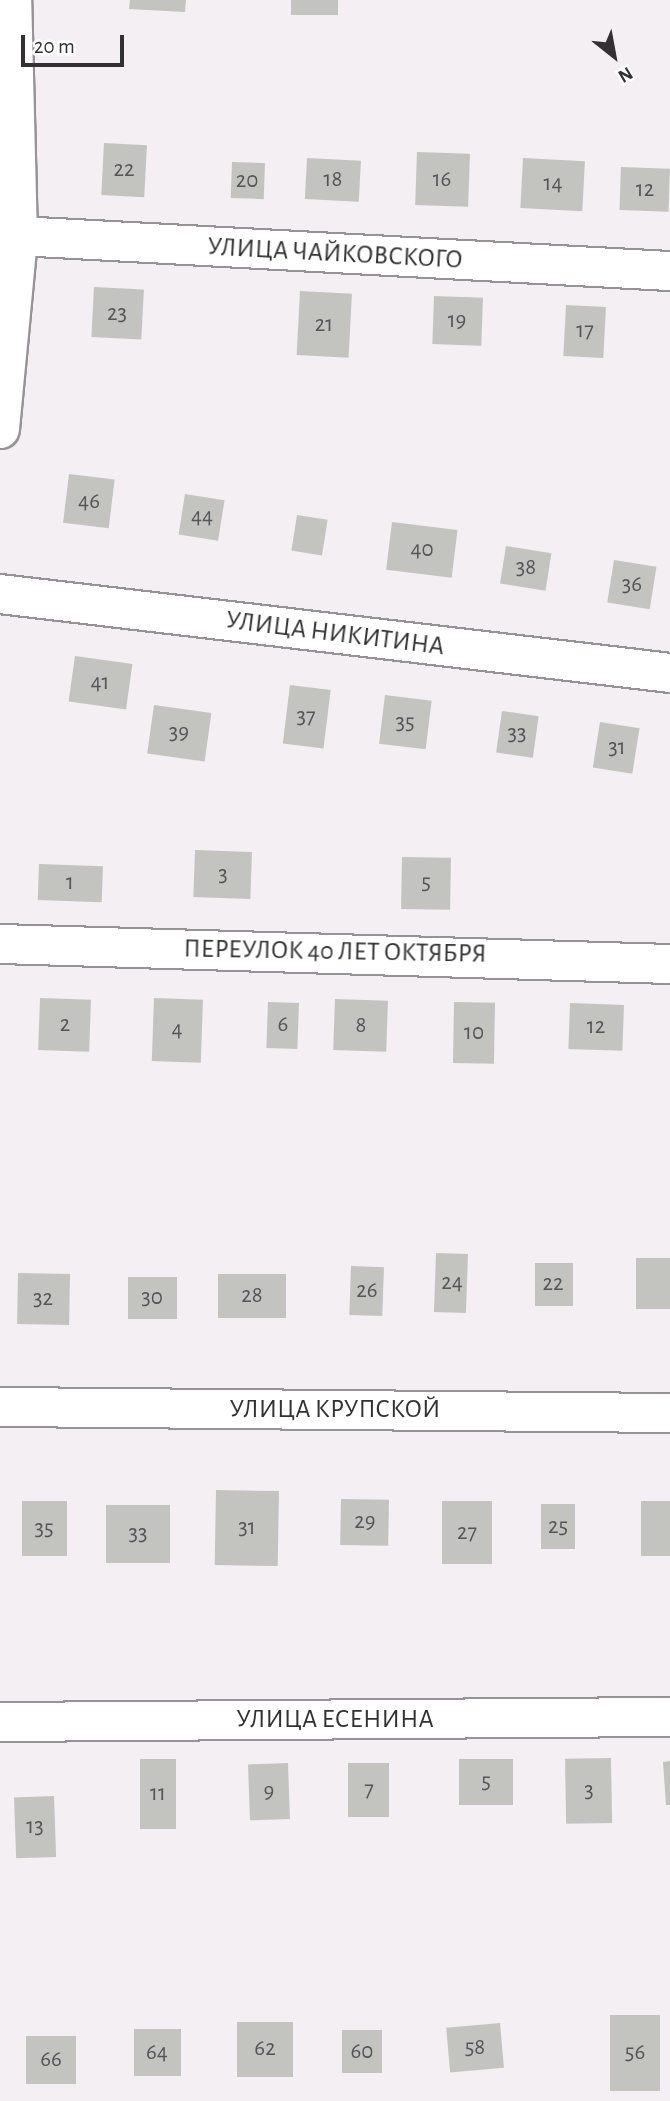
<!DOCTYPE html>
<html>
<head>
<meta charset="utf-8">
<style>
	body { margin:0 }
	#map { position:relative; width:670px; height:2101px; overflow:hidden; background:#f3eff2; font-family:"Alegreya Sans",sans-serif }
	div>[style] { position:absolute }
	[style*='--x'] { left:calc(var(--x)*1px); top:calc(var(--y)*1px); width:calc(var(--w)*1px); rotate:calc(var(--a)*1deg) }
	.building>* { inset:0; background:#c3c4bf; transform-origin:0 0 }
	.roads { filter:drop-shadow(2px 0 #969295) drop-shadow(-2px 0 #969295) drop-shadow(0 2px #969295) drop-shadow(0 -2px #969295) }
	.street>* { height:38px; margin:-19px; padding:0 19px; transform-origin:19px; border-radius:19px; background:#fff }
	span { translate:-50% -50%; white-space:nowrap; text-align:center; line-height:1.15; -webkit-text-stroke:5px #fff; paint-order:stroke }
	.number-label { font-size:23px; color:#565554 }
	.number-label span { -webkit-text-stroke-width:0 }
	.street-label { font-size:26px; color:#323031 }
	.north { position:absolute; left:579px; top:21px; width:70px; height:70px; -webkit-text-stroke:5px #fff; paint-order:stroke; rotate:149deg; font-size:19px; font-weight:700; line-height:28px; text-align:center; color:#323031 }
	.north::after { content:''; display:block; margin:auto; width:24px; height:32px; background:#323031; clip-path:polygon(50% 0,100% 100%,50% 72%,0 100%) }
	.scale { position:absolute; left:21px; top:35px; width:103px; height:32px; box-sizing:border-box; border:4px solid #323031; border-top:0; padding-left:9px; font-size:21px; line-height:24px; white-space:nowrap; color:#323031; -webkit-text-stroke:5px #fff; paint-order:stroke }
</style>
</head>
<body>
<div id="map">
	<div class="building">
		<div style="clip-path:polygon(130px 0,186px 0,185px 12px,129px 9px)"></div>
		<div style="left:291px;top:0;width:47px;height:15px"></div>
		<div style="left:104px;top:143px;width:43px;height:52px;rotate:3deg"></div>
		<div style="left:417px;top:152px;width:53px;height:53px;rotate:2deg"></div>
		<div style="left:307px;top:158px;width:54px;height:41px;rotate:3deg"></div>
		<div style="left:523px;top:158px;width:62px;height:50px;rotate:3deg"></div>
		<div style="left:232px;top:162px;width:33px;height:36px;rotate:2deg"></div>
		<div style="left:621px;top:167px;width:49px;height:43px;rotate:2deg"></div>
		<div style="left:94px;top:287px;width:50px;height:50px;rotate:3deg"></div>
		<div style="left:300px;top:291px;width:52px;height:64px;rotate:3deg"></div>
		<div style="left:434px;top:296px;width:49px;height:48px;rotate:2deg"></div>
		<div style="left:566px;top:305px;width:40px;height:51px;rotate:3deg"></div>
		<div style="left:69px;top:474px;width:46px;height:49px;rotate:7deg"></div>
		<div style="left:185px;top:494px;width:40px;height:41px;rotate:9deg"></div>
		<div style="left:297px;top:515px;width:31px;height:36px;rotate:9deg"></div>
		<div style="left:392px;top:522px;width:66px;height:48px;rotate:7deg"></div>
		<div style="left:506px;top:546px;width:46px;height:38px;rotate:9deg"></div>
		<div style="left:614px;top:560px;width:43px;height:43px;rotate:9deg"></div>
		<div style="left:75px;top:656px;width:58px;height:46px;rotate:8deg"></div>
		<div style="left:290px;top:685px;width:41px;height:59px;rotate:7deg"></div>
		<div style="left:385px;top:695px;width:47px;height:49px;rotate:7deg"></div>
		<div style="left:154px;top:705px;width:58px;height:49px;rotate:8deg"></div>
		<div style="left:502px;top:711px;width:37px;height:42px;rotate:8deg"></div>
		<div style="left:600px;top:722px;width:40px;height:46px;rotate:9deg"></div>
		<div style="left:195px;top:850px;width:57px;height:47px;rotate:2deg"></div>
		<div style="left:402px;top:857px;width:49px;height:52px;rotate:1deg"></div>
		<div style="left:39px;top:864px;width:64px;height:36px;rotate:2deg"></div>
		<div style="left:40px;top:998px;width:51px;height:52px;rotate:2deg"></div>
		<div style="left:154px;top:998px;width:49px;height:63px;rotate:2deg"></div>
		<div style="left:335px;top:999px;width:53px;height:51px;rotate:2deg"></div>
		<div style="left:268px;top:1002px;width:31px;height:46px;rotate:2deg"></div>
		<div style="left:454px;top:1002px;width:41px;height:61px;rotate:1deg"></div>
		<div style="left:570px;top:1003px;width:54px;height:46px;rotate:2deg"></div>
		<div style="left:436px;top:1253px;width:32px;height:59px;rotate:2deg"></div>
		<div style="left:636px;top:1258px;width:34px;height:51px"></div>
		<div style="left:535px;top:1263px;width:38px;height:43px"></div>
		<div style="left:351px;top:1266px;width:33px;height:49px;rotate:2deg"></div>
		<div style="left:18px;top:1273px;width:52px;height:51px;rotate:1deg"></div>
		<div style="left:218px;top:1274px;width:68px;height:44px"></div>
		<div style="left:128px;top:1277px;width:49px;height:42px"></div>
		<div style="left:216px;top:1490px;width:63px;height:75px;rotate:1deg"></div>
		<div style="left:341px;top:1499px;width:48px;height:46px;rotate:1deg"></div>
		<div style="left:22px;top:1501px;width:45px;height:55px"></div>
		<div style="left:442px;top:1501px;width:50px;height:63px"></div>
		<div style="left:641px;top:1501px;width:29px;height:55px"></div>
		<div style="left:541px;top:1504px;width:34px;height:45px"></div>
		<div style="left:106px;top:1505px;width:64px;height:58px"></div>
		<div style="left:611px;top:1758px;width:65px;height:46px;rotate:89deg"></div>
		<div style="left:140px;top:1759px;width:36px;height:70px"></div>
		<div style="left:459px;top:1759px;width:54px;height:46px"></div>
		<div style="clip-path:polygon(670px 1761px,670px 1805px,666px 1805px,663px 1762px)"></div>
		<div style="left:288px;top:1763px;width:56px;height:40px;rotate:88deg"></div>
		<div style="left:348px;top:1763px;width:41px;height:54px"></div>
		<div style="left:54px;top:1796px;width:61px;height:40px;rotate:88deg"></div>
		<div style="left:610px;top:2015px;width:50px;height:76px"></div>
		<div style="left:237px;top:2022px;width:56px;height:55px"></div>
		<div style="left:500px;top:2023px;width:45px;height:54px;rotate:85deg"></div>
		<div style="left:134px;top:2029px;width:47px;height:47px"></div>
		<div style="left:342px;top:2030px;width:40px;height:43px"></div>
		<div style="left:26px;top:2036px;width:50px;height:48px"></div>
	</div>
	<div class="roads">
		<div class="street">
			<div style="--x:0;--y:235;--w:671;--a:3.08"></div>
			<div style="--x:0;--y:429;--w:192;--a:-84.6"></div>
			<div style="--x:18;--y:238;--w:238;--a:-91.4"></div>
			<div style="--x:0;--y:594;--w:675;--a:6.72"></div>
			<div style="--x:0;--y:944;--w:670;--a:1.71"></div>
			<div style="--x:0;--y:1407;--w:670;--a:0.51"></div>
			<div style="--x:0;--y:1722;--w:670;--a:-0.43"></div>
		</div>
	</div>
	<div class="number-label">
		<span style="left:124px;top:170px">22</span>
		<span style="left:333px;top:180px">18</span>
		<span style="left:442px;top:180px">16</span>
		<span style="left:247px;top:181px">20</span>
		<span style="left:553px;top:184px">14</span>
		<span style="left:645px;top:190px">12</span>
		<span style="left:117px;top:314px">23</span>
		<span style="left:457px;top:321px">19</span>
		<span style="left:324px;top:325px">21</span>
		<span style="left:585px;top:331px">17</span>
		<span style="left:89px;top:502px">46</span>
		<span style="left:202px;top:517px">44</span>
		<span style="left:422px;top:550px">40</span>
		<span style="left:526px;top:568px">38</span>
		<span style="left:632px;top:585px">36</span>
		<span style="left:100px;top:683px">41</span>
		<span style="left:306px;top:717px">37</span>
		<span style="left:405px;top:723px">35</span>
		<span style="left:179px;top:733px">39</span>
		<span style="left:517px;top:734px">33</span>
		<span style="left:617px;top:748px">31</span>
		<span style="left:223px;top:875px">3</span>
		<span style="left:70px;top:883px">1</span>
		<span style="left:426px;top:883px">5</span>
		<span style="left:65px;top:1025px">2</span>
		<span style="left:283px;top:1025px">6</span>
		<span style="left:361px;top:1026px">8</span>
		<span style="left:596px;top:1027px">12</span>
		<span style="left:177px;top:1030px">4</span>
		<span style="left:474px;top:1033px">10</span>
		<span style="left:452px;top:1283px">24</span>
		<span style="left:553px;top:1284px">22</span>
		<span style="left:367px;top:1291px">26</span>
		<span style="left:252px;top:1296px">28</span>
		<span style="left:152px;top:1298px">30</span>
		<span style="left:43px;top:1299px">32</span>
		<span style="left:365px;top:1522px">29</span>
		<span style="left:558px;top:1527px">25</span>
		<span style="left:247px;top:1528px">31</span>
		<span style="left:44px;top:1529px">35</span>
		<span style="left:467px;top:1533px">27</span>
		<span style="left:138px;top:1534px">33</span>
		<span style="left:486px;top:1782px">5</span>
		<span style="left:369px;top:1790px">7</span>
		<span style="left:589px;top:1791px">3</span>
		<span style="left:269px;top:1792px">9</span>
		<span style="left:158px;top:1794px">11</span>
		<span style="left:35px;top:1827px">13</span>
		<span style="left:475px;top:2048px">58</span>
		<span style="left:265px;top:2049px">62</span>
		<span style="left:362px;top:2052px">60</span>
		<span style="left:157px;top:2053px">64</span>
		<span style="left:635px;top:2053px">56</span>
		<span style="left:51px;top:2060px">66</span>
	</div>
	<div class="street-label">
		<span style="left:335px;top:254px;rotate:3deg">УЛИЦА ЧАЙКОВСКОГО</span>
		<span style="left:335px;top:634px;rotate:7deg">УЛИЦА НИКИТИНА</span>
		<span style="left:335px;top:952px;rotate:1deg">ПЕРЕУЛОК 40 ЛЕТ ОКТЯБРЯ</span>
		<span style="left:335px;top:1410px">УЛИЦА КРУПСКОЙ</span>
		<span style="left:335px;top:1720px">УЛИЦА ЕСЕНИНА</span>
	</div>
	<div class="north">N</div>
	<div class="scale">20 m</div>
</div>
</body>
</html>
